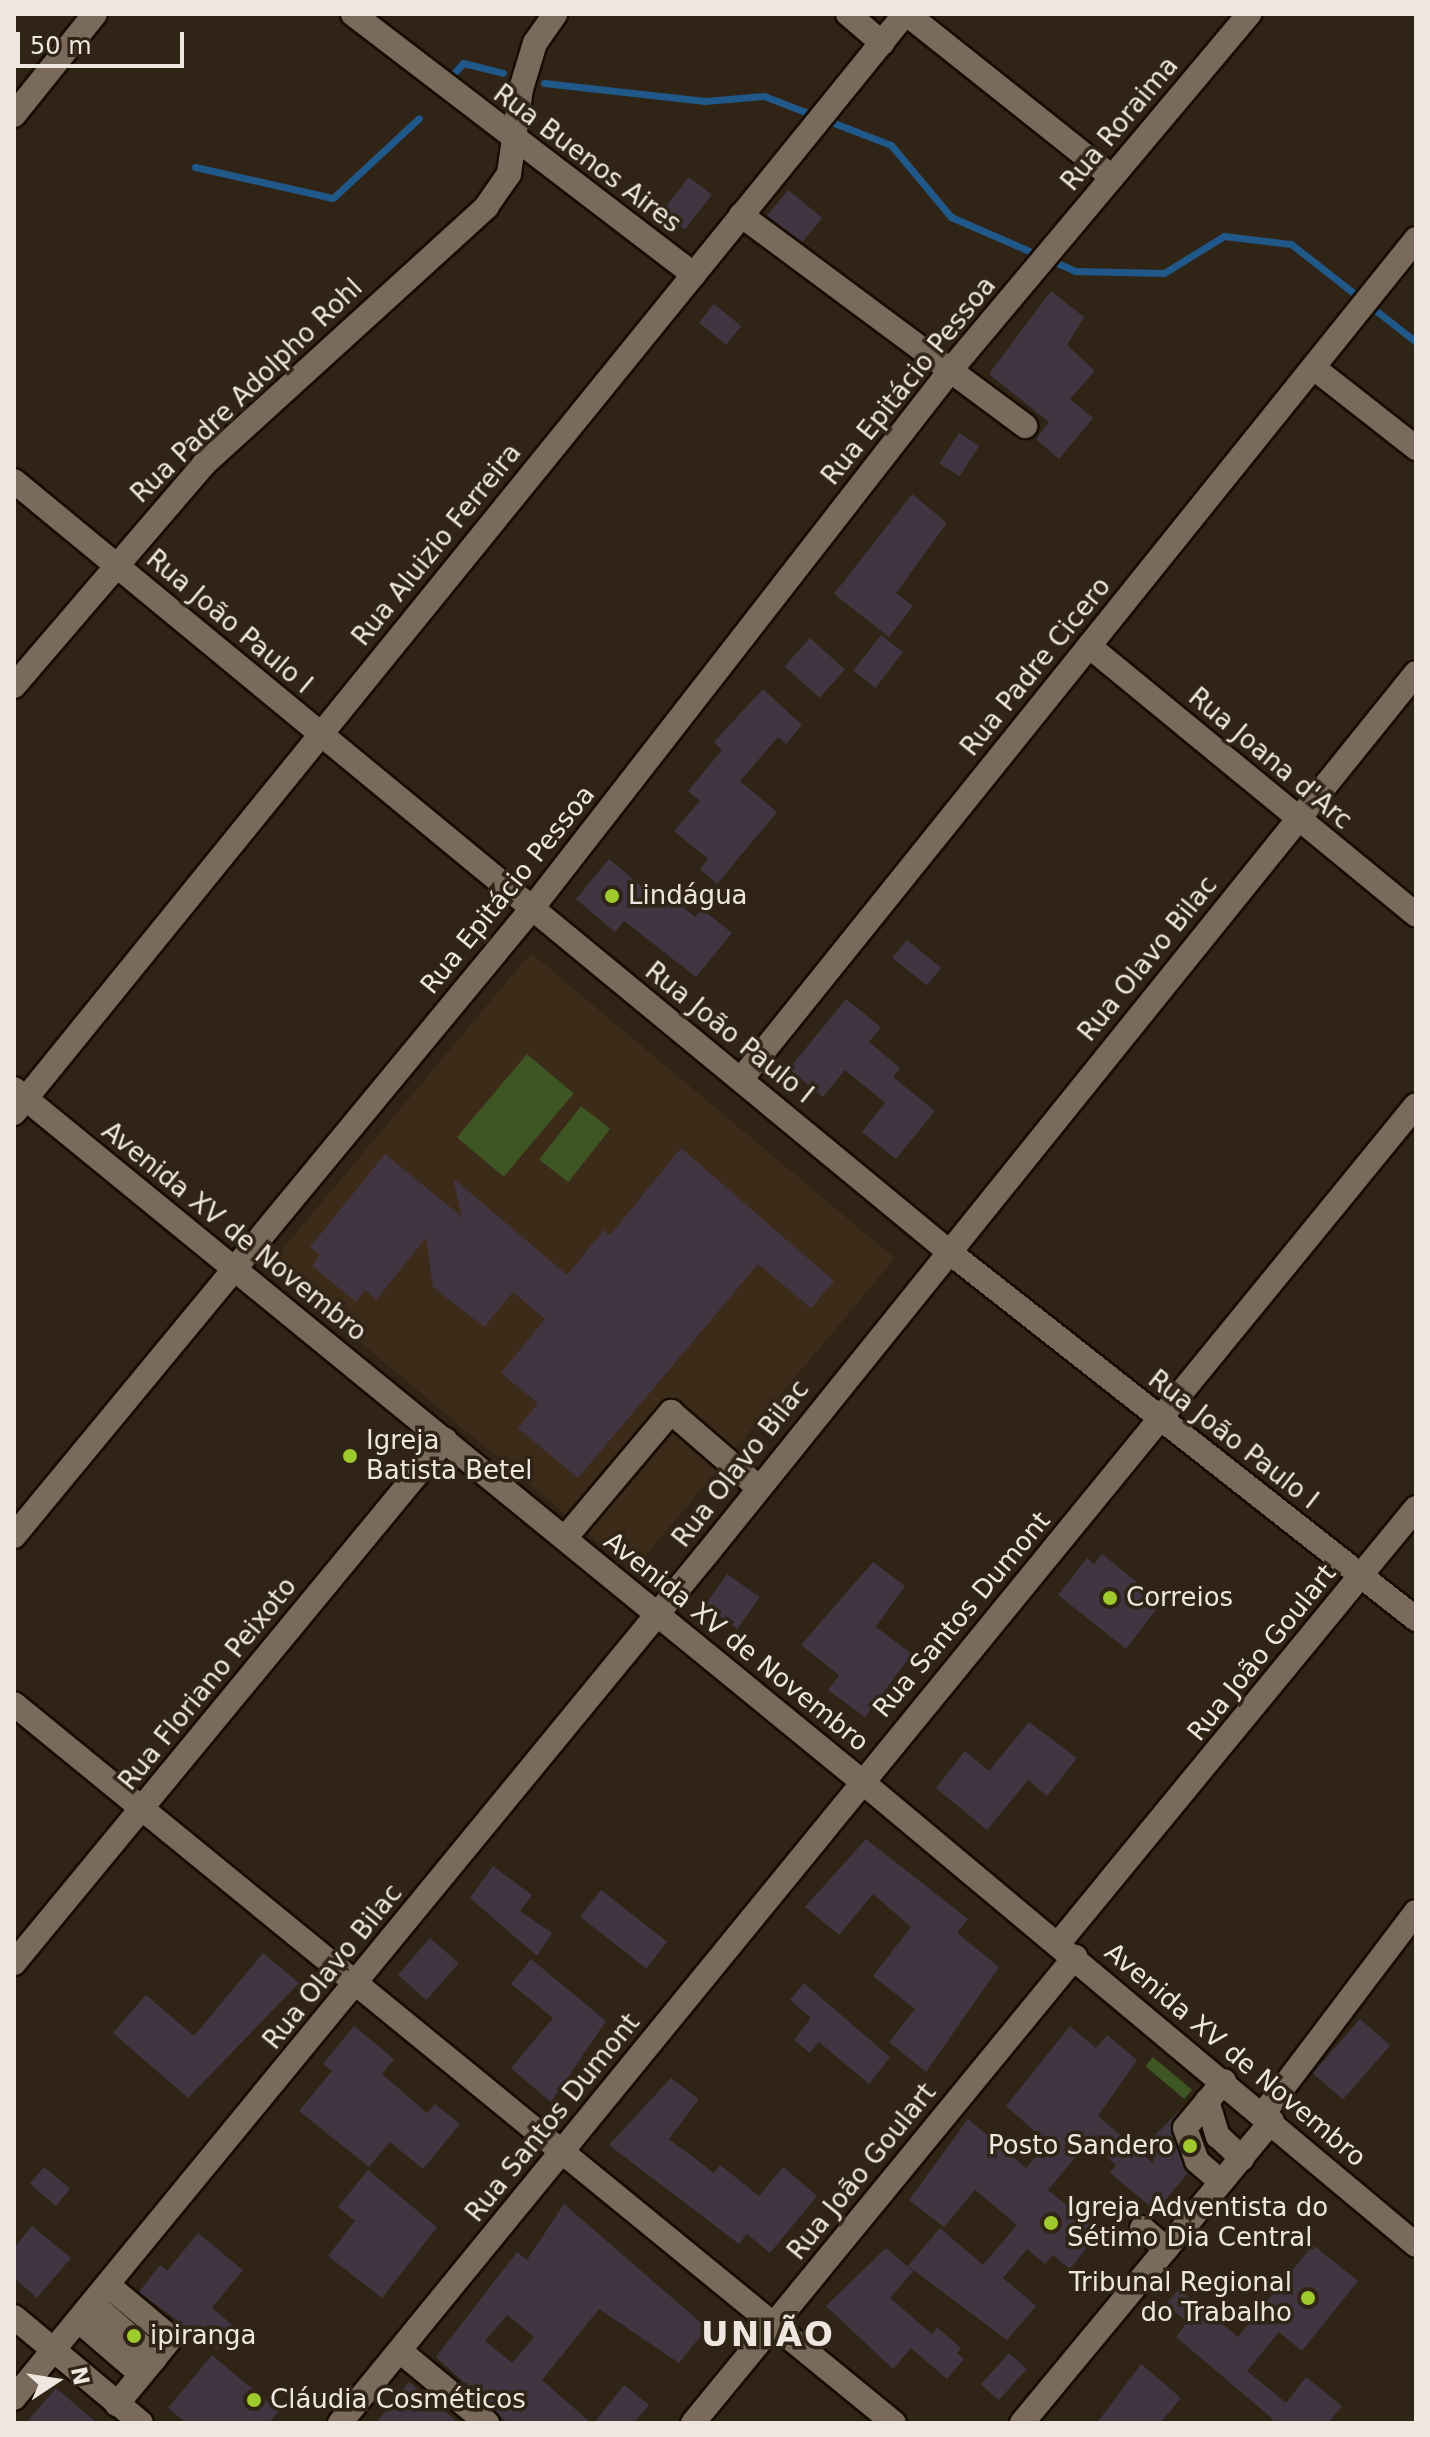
<!DOCTYPE html>
<html>
<head>
<meta charset="utf-8">
<style>
	body { margin:0 }
	#map { position:relative; width:1430px; height:2437px; overflow:hidden; background:#302417; font-family:"DejaVu Sans",sans-serif }
	div>[style] { position:absolute }
	[style*='--x'] { left:calc(var(--x)*1px); top:calc(var(--y)*1px); width:calc(var(--w)*1px); rotate:calc(var(--a)*1deg) }
	.built>* { inset:0; background:#3c2b19; transform-origin:0 0 }
	.green>* { inset:0; background:#3e5623; transform-origin:0 0 }
	.stream>* { height:7px; margin:-3.5px; padding:0 3.5px; transform-origin:3.5px; border-radius:3.5px; background:#1f5889 }
	.building>* { inset:0; background:#413542; transform-origin:0 0 }
	.roads { filter:drop-shadow(2px 0 #180d03) drop-shadow(-2px 0 #180d03) drop-shadow(0 2px #180d03) drop-shadow(0 -2px #180d03) }
	.minor>* { height:24px; margin:-12px; padding:0 12px; transform-origin:12px; border-radius:12px; background:#796a5c }
	.dots>* { width:22px; height:22px; translate:-50% -50%; box-sizing:border-box; border:4px solid #302417; border-radius:50% }
	span { translate:-50% -50%; white-space:nowrap; text-align:center; line-height:1.15; -webkit-text-stroke:7px #302417; paint-order:stroke }
	.street-label { font-size:26px; color:#efe7df }
	.poi-label { font-size:26px; color:#efe7df }
	.left { translate:0 -50%; text-align:left }
	.right { translate:-100% -50%; text-align:right }
	.district-label { font-size:34px; color:#efe7df; font-weight:700; letter-spacing:2px }
	.frame { position:absolute; inset:0; border:16px solid #efe7df; pointer-events:none }
	.north { position:absolute; left:16px; top:2341px; width:80px; height:80px; -webkit-text-stroke:6px #302417; paint-order:stroke; rotate:78deg; font-size:22px; font-weight:700; line-height:32px; text-align:center; color:#efe7df }
	.north::after { content:''; display:block; margin:auto; width:28px; height:36px; background:#efe7df; clip-path:polygon(50% 0,100% 100%,50% 72%,0 100%) }
	.scale { position:absolute; left:16px; top:32px; width:168px; height:36px; box-sizing:border-box; border:4px solid #efe7df; border-top:0; padding-left:10px; font-size:24px; line-height:28px; white-space:nowrap; color:#efe7df; -webkit-text-stroke:6px #302417; paint-order:stroke }
</style>
</head>
<body>
<div id="map">
	<div class="built">
		<div style="left:531px;top:953px;width:475px;height:408px;rotate:40deg"></div>
	</div>
	<div class="green">
		<div style="left:527px;top:1054px;width:61px;height:109px;rotate:40deg"></div>
		<div style="left:581px;top:1106px;width:37px;height:68px;rotate:38deg"></div>
		<div style="left:1153px;top:2057px;width:51px;height:12px;rotate:40deg"></div>
	</div>
	<div class="stream">
		<div style="--x:455;--y:72;--w:12;--a:-48"></div>
		<div style="--x:463;--y:63;--w:41;--a:14"></div>
		<div style="--x:544;--y:83;--w:162;--a:6.4"></div>
		<div style="--x:705;--y:101;--w:59;--a:-4.8"></div>
		<div style="--x:764;--y:96;--w:136;--a:21.1"></div>
		<div style="--x:891;--y:145;--w:94;--a:50.2"></div>
		<div style="--x:951;--y:217;--w:135;--a:23.5"></div>
		<div style="--x:1075;--y:271;--w:89;--a:1.3"></div>
		<div style="--x:1164;--y:273;--w:70;--a:-31.7"></div>
		<div style="--x:1224;--y:236;--w:67;--a:6.8"></div>
		<div style="--x:1291;--y:244;--w:159;--a:38.1"></div>
		<div style="--x:195;--y:167;--w:141;--a:12.7"></div>
		<div style="--x:333;--y:198;--w:117;--a:-42.9"></div>
	</div>
	<div class="building">
		<div style="left:689px;top:177px;width:29px;height:44px;rotate:38deg"></div>
		<div style="left:788px;top:190px;width:44px;height:33px;rotate:39deg"></div>
		<div style="clip-path:polygon(1051px 291px,1084px 317px,1067px 345px,1095px 371px,1070px 399px,1093px 418px,1059px 459px,1036px 439px,1049px 422px,989px 374px)"></div>
		<div style="left:714px;top:304px;width:35px;height:24px;rotate:39deg"></div>
		<div style="left:959px;top:433px;width:24px;height:36px;rotate:33deg"></div>
		<div style="clip-path:polygon(912px 494px,947px 523px,896px 593px,913px 606px,889px 637px,834px 594px)"></div>
		<div style="left:881px;top:635px;width:28px;height:45px;rotate:38deg"></div>
		<div style="left:810px;top:638px;width:47px;height:38px;rotate:42deg"></div>
		<div style="clip-path:polygon(763px 689px,802px 725px,786px 744px,778px 737px,740px 781px,777px 812px,717px 884px,700px 869px,708px 859px,674px 831px,700px 801px,688px 791px,722px 750px,714px 742px)"></div>
		<div style="clip-path:polygon(609px 859px,653px 896px,660px 888px,695px 917px,702px 909px,732px 933px,696px 977px,624px 921px,615px 932px,576px 899px)"></div>
		<div style="left:907px;top:940px;width:44px;height:23px;rotate:39deg"></div>
		<div style="clip-path:polygon(846px 999px,881px 1027px,869px 1042px,900px 1068px,893px 1077px,935px 1111px,896px 1159px,862px 1132px,885px 1103px,845px 1070px,823px 1097px,789px 1069px)"></div>
		<div style="clip-path:polygon(681px 1148px,834px 1281px,811px 1308px,758px 1264px,578px 1478px,518px 1428px,538px 1403px,501px 1373px,545px 1319px,513px 1292px,484px 1327px,433px 1287px,426px 1238px,376px 1300px,365px 1290px,356px 1302px,312px 1266px,320px 1255px,310px 1247px,385px 1154px,462px 1217px,453px 1178px,567px 1275px,604px 1230px,610px 1235px)"></div>
		<div style="clip-path:polygon(1102px 1554px,1162px 1602px,1126px 1649px,1058px 1595px,1087px 1558px,1094px 1564px)"></div>
		<div style="clip-path:polygon(873px 1562px,905px 1586px,876px 1627px,912px 1654px,865px 1717px,828px 1690px,839px 1675px,801px 1645px)"></div>
		<div style="left:727px;top:1574px;width:40px;height:39px;rotate:35deg"></div>
		<div style="clip-path:polygon(1029px 1722px,1077px 1758px,1047px 1796px,1028px 1780px,987px 1830px,936px 1788px,965px 1751px,989px 1771px)"></div>
		<div style="clip-path:polygon(866px 1839px,968px 1919px,957px 1933px,999px 1967px,926px 2072px,889px 2042px,915px 2009px,873px 1976px,911px 1927px,873px 1894px,839px 1935px,805px 1907px)"></div>
		<div style="clip-path:polygon(493px 1866px,532px 1895px,520px 1911px,552px 1933px,537px 1956px,470px 1898px)"></div>
		<div style="left:601px;top:1890px;width:84px;height:34px;rotate:38deg"></div>
		<div style="left:430px;top:1938px;width:38px;height:49px;rotate:41deg"></div>
		<div style="clip-path:polygon(263px 1953px,299px 1983px,188px 2098px,113px 2033px,146px 1995px,194px 2036px)"></div>
		<div style="clip-path:polygon(531px 1959px,606px 2021px,551px 2102px,511px 2068px,553px 2018px,511px 1984px)"></div>
		<div style="clip-path:polygon(804px 1983px,890px 2057px,869px 2084px,819px 2042px,810px 2053px,794px 2040px,811px 2018px,790px 2000px)"></div>
		<div style="left:1360px;top:2019px;width:40px;height:72px;rotate:41deg"></div>
		<div style="clip-path:polygon(354px 2026px,394px 2059px,382px 2074px,427px 2113px,435px 2104px,460px 2124px,423px 2169px,390px 2142px,369px 2167px,299px 2111px,332px 2071px,323px 2064px)"></div>
		<div style="clip-path:polygon(1070px 2026px,1096px 2048px,1107px 2035px,1137px 2060px,1098px 2116px,1154px 2164px,1152px 2138px,1184px 2106px,1170px 2126px,1188px 2173px,1156px 2211px,1110px 2173px,1116px 2165px,1088px 2142px,1048px 2190px,1099px 2232px,1070px 2269px,1053px 2255px,1045px 2264px,1027px 2249px,1003px 2278px,1036px 2306px,1007px 2340px,908px 2266px,940px 2228px,983px 2265px,1017px 2225px,975px 2190px,944px 2227px,909px 2200px,968px 2119px,1026px 2168px,1048px 2143px,1006px 2106px)"></div>
		<div style="clip-path:polygon(671px 2078px,699px 2099px,669px 2139px,714px 2173px,720px 2165px,759px 2196px,783px 2167px,817px 2196px,770px 2253px,747px 2234px,739px 2244px,609px 2145px)"></div>
		<div style="left:44px;top:2167px;width:34px;height:22px;rotate:40deg"></div>
		<div style="clip-path:polygon(368px 2170px,437px 2227px,382px 2298px,328px 2256px,355px 2221px,338px 2207px)"></div>
		<div style="clip-path:polygon(evenodd,564px 2204px,707px 2328px,679px 2363px,599px 2309px,542px 2380px,591px 2423px,508px 2423px,436px 2357px,517px 2252px,527px 2260px,564px 2204px,507px 2315px,534px 2337px,512px 2363px,485px 2341px,507px 2315px)"></div>
		<div style="clip-path:polygon(32px 2226px,71px 2258px,37px 2298px,14px 2278px,14px 2248px)"></div>
		<div style="clip-path:polygon(198px 2233px,243px 2270px,212px 2308px,236px 2328px,217px 2350px,139px 2292px,160px 2265px,167px 2271px)"></div>
		<div style="clip-path:polygon(1313px 2245px,1358px 2281px,1302px 2351px,1279px 2332px,1247px 2371px,1286px 2403px,1306px 2377px,1342px 2406px,1328px 2423px,1270px 2423px,1273px 2419px,1176px 2337px,1187px 2322px,1166px 2304px,1179px 2289px,1238px 2337px)"></div>
		<div style="clip-path:polygon(886px 2248px,913px 2271px,890px 2298px,932px 2334px,937px 2327px,961px 2348px,957px 2353px,964px 2359px,947px 2379px,911px 2348px,893px 2369px,826px 2306px)"></div>
		<div style="left:1009px;top:2353px;width:24px;height:42px;rotate:42deg"></div>
		<div style="clip-path:polygon(212px 2355px,279px 2411px,269px 2423px,186px 2423px,168px 2408px)"></div>
		<div style="clip-path:polygon(1141px 2364px,1181px 2398px,1160px 2423px,1097px 2423px)"></div>
		<div style="clip-path:polygon(409px 2382px,459px 2423px,376px 2423px)"></div>
		<div style="clip-path:polygon(624px 2385px,649px 2405px,634px 2423px,594px 2423px)"></div>
		<div style="clip-path:polygon(56px 2388px,97px 2423px,26px 2423px)"></div>
	</div>
	<div class="roads">
		<div class="minor">
			<div style="--x:353;--y:14;--w:429;--a:37.4"></div>
			<div style="--x:848;--y:14;--w:45;--a:40.5"></div>
			<div style="--x:907;--y:14;--w:262;--a:38.5"></div>
			<div style="--x:14;--y:115;--w:129;--a:-51.3"></div>
			<div style="--x:741;--y:215;--w:354;--a:36.6"></div>
			<div style="--x:1314;--y:368;--w:130;--a:38.1"></div>
			<div style="--x:14;--y:481;--w:1210;--a:39.5"></div>
			<div style="--x:948;--y:1251;--w:595;--a:38.18"></div>
			<div style="--x:1089;--y:646;--w:423;--a:39.4"></div>
			<div style="--x:14;--y:686;--w:292;--a:-49.4"></div>
			<div style="--x:204;--y:464;--w:382;--a:-42.3"></div>
			<div style="--x:486;--y:207;--w:40;--a:-55.1"></div>
			<div style="--x:509;--y:174;--w:86;--a:-82"></div>
			<div style="--x:521;--y:89;--w:48;--a:-73.1"></div>
			<div style="--x:535;--y:43;--w:35;--a:-55"></div>
			<div style="--x:742;--y:1078;--w:1076;--a:-51.22"></div>
			<div style="--x:14;--y:1089;--w:1092;--a:39.24"></div>
			<div style="--x:860;--y:1780;--w:725;--a:39.91"></div>
			<div style="--x:14;--y:1113;--w:1415;--a:-50.97"></div>
			<div style="--x:14;--y:1536;--w:810;--a:-50.46"></div>
			<div style="--x:530;--y:911;--w:689;--a:-52.13"></div>
			<div style="--x:953;--y:367;--w:461;--a:-50"></div>
			<div style="--x:565;--y:1538;--w:165;--a:-49.9"></div>
			<div style="--x:671;--y:1412;--w:116;--a:40.8"></div>
			<div style="--x:14;--y:1704;--w:1136;--a:39.25"></div>
			<div style="--x:1058;--y:1944;--w:564;--a:-50.61"></div>
			<div style="--x:14;--y:1963;--w:678;--a:-50.51"></div>
			<div style="--x:1207;--y:2101;--w:37;--a:73"></div>
			<div style="--x:1218;--y:2136;--w:33;--a:43"></div>
			<div style="--x:1263;--y:2114;--w:253;--a:-52.9"></div>
			<div style="--x:1221;--y:2182;--w:32;--a:-139"></div>
			<div style="--x:1197;--y:2161;--w:35;--a:-110"></div>
			<div style="--x:1185;--y:2128;--w:61;--a:-50.3"></div>
			<div style="--x:1142;--y:2228;--w:32;--a:41"></div>
			<div style="--x:109;--y:2286;--w:81;--a:40"></div>
			<div style="--x:171;--y:2338;--w:26;--a:129"></div>
			<div style="--x:93;--y:2304;--w:82;--a:41.1"></div>
			<div style="--x:155;--y:2358;--w:60;--a:129.6"></div>
			<div style="--x:14;--y:2317;--w:165;--a:39.8"></div>
			<div style="--x:79;--y:2321;--w:82;--a:40.5"></div>
			<div style="--x:400;--y:2351;--w:113;--a:39.6"></div>
			<div style="--x:14;--y:2398;--w:1091;--a:-50.62"></div>
			<div style="--x:706;--y:1555;--w:1132;--a:-51.17"></div>
			<div style="--x:340;--y:2423;--w:1701;--a:-50.77"></div>
			<div style="--x:693;--y:2423;--w:603;--a:-50.66"></div>
			<div style="--x:1022;--y:2423;--w:392;--a:-50.4"></div>
		</div>
	</div>
	<div class="dots">
		<div style="left:612px;top:896px;background:#9fca2d"></div>
		<div style="left:350px;top:1456px;background:#9fca2d"></div>
		<div style="left:1110px;top:1598px;background:#9fca2d"></div>
		<div style="left:1190px;top:2146px;background:#9fca2d"></div>
		<div style="left:1051px;top:2223px;background:#9fca2d"></div>
		<div style="left:1308px;top:2298px;background:#9fca2d"></div>
		<div style="left:134px;top:2336px;background:#9fca2d"></div>
		<div style="left:254px;top:2400px;background:#9fca2d"></div>
	</div>
	<div class="street-label">
		<span style="left:1120px;top:124px;rotate:-50deg">Rua Roraima</span>
		<span style="left:587px;top:159px;rotate:37deg">Rua Buenos Aires</span>
		<span style="left:909px;top:381px;rotate:-51deg">Rua Epitácio Pessoa</span>
		<span style="left:247px;top:391px;rotate:-44deg">Rua Padre Adolpho Rohl</span>
		<span style="left:437px;top:545px;rotate:-51deg">Rua Aluizio Ferreira</span>
		<span style="left:229px;top:622px;rotate:40deg">Rua João Paulo I</span>
		<span style="left:1036px;top:667px;rotate:-51deg">Rua Padre Cicero</span>
		<span style="left:1270px;top:759px;rotate:40deg">Rua Joana d'Arc</span>
		<span style="left:508px;top:890px;rotate:-51deg">Rua Epitácio Pessoa</span>
		<span style="left:1148px;top:959px;rotate:-51deg">Rua Olavo Bilac</span>
		<span style="left:729px;top:1033px;rotate:39deg">Rua João Paulo I</span>
		<span style="left:234px;top:1232px;rotate:39deg">Avenida XV de Novembro</span>
		<span style="left:1233px;top:1440px;rotate:38deg">Rua João Paulo I</span>
		<span style="left:741px;top:1464px;rotate:-52deg">Rua Olavo Bilac</span>
		<span style="left:962px;top:1615px;rotate:-50deg">Rua Santos Dumont</span>
		<span style="left:736px;top:1642px;rotate:39deg">Avenida XV de Novembro</span>
		<span style="left:1262px;top:1653px;rotate:-51deg">Rua João Goulart</span>
		<span style="left:208px;top:1684px;rotate:-51deg">Rua Floriano Peixoto</span>
		<span style="left:333px;top:1967px;rotate:-51deg">Rua Olavo Bilac</span>
		<span style="left:1235px;top:2055px;rotate:40deg">Avenida XV de Novembro</span>
		<span style="left:553px;top:2118px;rotate:-51deg">Rua Santos Dumont</span>
		<span style="left:862px;top:2172px;rotate:-51deg">Rua João Goulart</span>
	</div>
	<div class="poi-label">
		<span class="left" style="left:628px;top:896px">Lindágua</span>
		<span class="left" style="left:366px;top:1456px">Igreja<br>Batista Betel</span>
		<span class="left" style="left:1126px;top:1598px">Correios</span>
		<span class="right" style="left:1174px;top:2146px">Posto Sandero</span>
		<span class="left" style="left:1067px;top:2223px">Igreja Adventista do<br>Sétimo Dia Central</span>
		<span class="right" style="left:1292px;top:2298px">Tribunal Regional<br>do Trabalho</span>
		<span class="left" style="left:150px;top:2336px">ipiranga</span>
		<span class="left" style="left:270px;top:2400px">Cláudia Cosméticos</span>
	</div>
	<div class="district-label">
		<span style="left:768px;top:2335px">UNIÃO</span>
	</div>
	<div class="frame"></div>
	<div class="north">N</div>
	<div class="scale">50 m</div>
</div>
</body>
</html>
